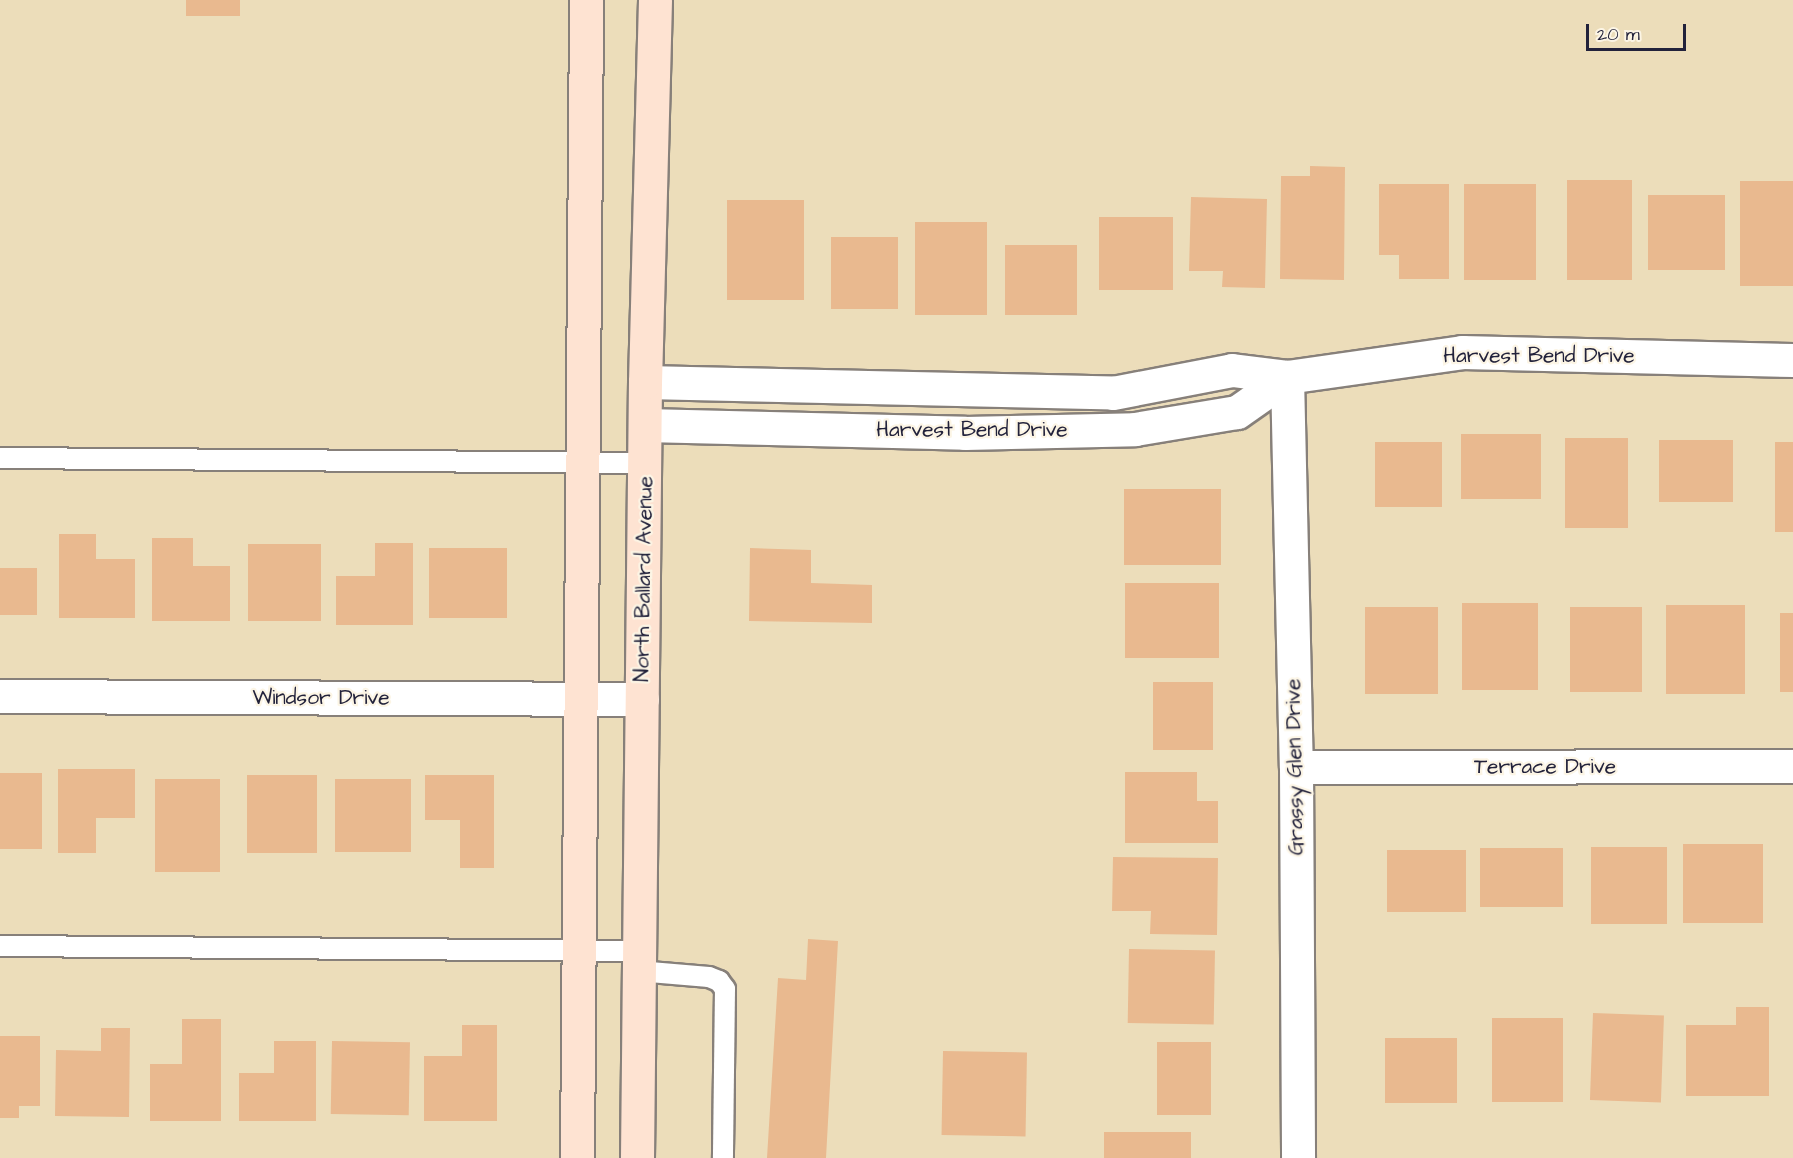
<!DOCTYPE html>
<html>
<head>
<meta charset="utf-8">
<style>
	body { margin:0 }
	#map { position:relative; width:1793px; height:1158px; overflow:hidden; background:#ecddba; font-family:"Architects Daughter",sans-serif }
	div>[style] { position:absolute }
	[style*='--x'] { left:calc(var(--x)*1px); top:calc(var(--y)*1px); width:calc(var(--w)*1px); rotate:calc(var(--a)*1deg) }
	.building>* { inset:0; background:#e9b98f; transform-origin:0 0 }
	.roads { filter:drop-shadow(2px 0 #87807a) drop-shadow(-2px 0 #87807a) drop-shadow(0 2px #87807a) drop-shadow(0 -2px #87807a) }
	.lane>* { height:20px; margin:-10px; padding:0 10px; transform-origin:10px; border-radius:10px; background:#fff }
	.street>* { height:33px; margin:-16.5px; padding:0 16.5px; transform-origin:16.5px; border-radius:16.5px; background:#fff }
	.secondary>* { height:33px; margin:-16.5px; padding:0 16.5px; transform-origin:16.5px; border-radius:16.5px; background:#fee3d2 }
	span { translate:-50% -50%; white-space:nowrap; text-align:center; line-height:1.15; -webkit-text-stroke:4.5px #fcf5e5; paint-order:stroke }
	.street-label { font-size:21px; color:#22223b }
	.scale { position:absolute; left:1586px; top:24px; width:100px; height:27px; box-sizing:border-box; border:3px solid #22223b; border-top:0; padding-left:8px; font-size:18px; line-height:21px; white-space:nowrap; color:#22223b; -webkit-text-stroke:4px #fcf5e5; paint-order:stroke }
</style>
</head>
<body>
<div id="map">
	<div class="building">
		<div style="left:186px;top:0;width:54px;height:16px"></div>
		<div style="clip-path:polygon(1310px 166px,1345px 167px,1344px 280px,1280px 279px,1281px 176px,1310px 176px)"></div>
		<div style="left:1567px;top:180px;width:65px;height:100px"></div>
		<div style="left:1740px;top:181px;width:53px;height:105px"></div>
		<div style="clip-path:polygon(1379px 184px,1449px 184px,1449px 279px,1399px 279px,1399px 255px,1379px 255px)"></div>
		<div style="left:1464px;top:184px;width:72px;height:96px"></div>
		<div style="left:1648px;top:195px;width:77px;height:75px"></div>
		<div style="clip-path:polygon(1191px 197px,1267px 199px,1265px 288px,1222px 287px,1223px 271px,1189px 271px)"></div>
		<div style="left:727px;top:200px;width:77px;height:100px"></div>
		<div style="left:1099px;top:217px;width:74px;height:73px"></div>
		<div style="left:915px;top:222px;width:72px;height:93px"></div>
		<div style="left:831px;top:237px;width:67px;height:72px"></div>
		<div style="left:1005px;top:245px;width:72px;height:70px"></div>
		<div style="left:1461px;top:434px;width:80px;height:65px"></div>
		<div style="left:1565px;top:438px;width:63px;height:90px"></div>
		<div style="left:1659px;top:440px;width:74px;height:62px"></div>
		<div style="left:1375px;top:442px;width:67px;height:65px"></div>
		<div style="left:1775px;top:442px;width:18px;height:90px"></div>
		<div style="left:1124px;top:489px;width:97px;height:76px"></div>
		<div style="clip-path:polygon(59px 534px,96px 534px,96px 559px,135px 559px,135px 618px,59px 618px)"></div>
		<div style="clip-path:polygon(152px 538px,193px 538px,193px 566px,230px 566px,230px 621px,152px 621px)"></div>
		<div style="clip-path:polygon(375px 543px,413px 543px,413px 625px,336px 625px,336px 576px,375px 576px)"></div>
		<div style="left:248px;top:544px;width:73px;height:77px"></div>
		<div style="left:429px;top:548px;width:78px;height:70px"></div>
		<div style="clip-path:polygon(750px 548px,811px 550px,811px 583px,872px 585px,872px 623px,749px 621px)"></div>
		<div style="left:0;top:568px;width:37px;height:47px"></div>
		<div style="left:1125px;top:583px;width:94px;height:75px"></div>
		<div style="left:1462px;top:603px;width:76px;height:87px"></div>
		<div style="left:1666px;top:605px;width:79px;height:89px"></div>
		<div style="left:1365px;top:607px;width:73px;height:87px"></div>
		<div style="left:1570px;top:607px;width:72px;height:85px"></div>
		<div style="left:1780px;top:613px;width:13px;height:79px"></div>
		<div style="left:1153px;top:682px;width:60px;height:68px"></div>
		<div style="clip-path:polygon(58px 769px,135px 769px,135px 818px,96px 818px,96px 853px,58px 853px)"></div>
		<div style="clip-path:polygon(1125px 772px,1197px 772px,1197px 801px,1218px 801px,1218px 843px,1125px 843px)"></div>
		<div style="left:0;top:773px;width:42px;height:76px"></div>
		<div style="left:247px;top:775px;width:70px;height:78px"></div>
		<div style="clip-path:polygon(425px 775px,494px 775px,494px 868px,460px 868px,460px 820px,425px 820px)"></div>
		<div style="left:155px;top:779px;width:65px;height:93px"></div>
		<div style="left:335px;top:779px;width:76px;height:73px"></div>
		<div style="left:1683px;top:844px;width:80px;height:79px"></div>
		<div style="left:1591px;top:847px;width:76px;height:77px"></div>
		<div style="left:1480px;top:848px;width:83px;height:59px"></div>
		<div style="left:1387px;top:850px;width:79px;height:62px"></div>
		<div style="clip-path:polygon(1113px 857px,1218px 858px,1217px 935px,1150px 934px,1151px 911px,1112px 911px)"></div>
		<div style="clip-path:polygon(808px 939px,838px 941px,826px 1158px,767px 1158px,778px 978px,806px 980px)"></div>
		<div style="left:1129px;top:949px;width:86px;height:74px;rotate:1deg"></div>
		<div style="clip-path:polygon(1736px 1007px,1769px 1007px,1769px 1096px,1686px 1096px,1686px 1025px,1736px 1025px)"></div>
		<div style="left:1593px;top:1013px;width:71px;height:87px;rotate:2deg"></div>
		<div style="left:1492px;top:1018px;width:71px;height:84px"></div>
		<div style="clip-path:polygon(182px 1019px,221px 1019px,221px 1121px,150px 1121px,150px 1064px,182px 1064px)"></div>
		<div style="clip-path:polygon(462px 1025px,497px 1025px,497px 1121px,424px 1121px,424px 1056px,462px 1056px)"></div>
		<div style="clip-path:polygon(101px 1028px,130px 1028px,129px 1117px,55px 1116px,56px 1050px,101px 1051px)"></div>
		<div style="clip-path:polygon(0 1036px,40px 1036px,40px 1106px,19px 1106px,19px 1118px,0 1118px)"></div>
		<div style="left:1385px;top:1038px;width:72px;height:65px"></div>
		<div style="clip-path:polygon(274px 1041px,316px 1041px,316px 1121px,239px 1121px,239px 1073px,274px 1073px)"></div>
		<div style="left:332px;top:1041px;width:78px;height:73px;rotate:1deg"></div>
		<div style="left:1157px;top:1042px;width:54px;height:73px"></div>
		<div style="left:943px;top:1051px;width:84px;height:84px;rotate:1deg"></div>
		<div style="left:1104px;top:1132px;width:87px;height:26px"></div>
	</div>
	<div class="roads">
		<div class="lane">
			<div style="--x:0;--y:458;--w:646;--a:0.44"></div>
			<div style="--x:0;--y:946;--w:637;--a:0.45"></div>
			<div style="--x:638;--y:971;--w:71;--a:4.8"></div>
			<div style="--x:709;--y:977;--w:11;--a:22"></div>
			<div style="--x:719;--y:981;--w:10;--a:53"></div>
			<div style="--x:725;--y:989;--w:169;--a:90.7"></div>
		</div>
		<div class="street">
			<div style="--x:1287;--y:377;--w:390;--a:88.7"></div>
			<div style="--x:1296;--y:767;--w:391;--a:89.7"></div>
			<div style="--x:645;--y:382;--w:468;--a:1.3"></div>
			<div style="--x:1113;--y:393;--w:121;--a:-10.9"></div>
			<div style="--x:1232;--y:370;--w:55;--a:7.3"></div>
			<div style="--x:1287;--y:377;--w:177;--a:-8.1"></div>
			<div style="--x:1462;--y:352;--w:331;--a:1.4"></div>
			<div style="--x:645;--y:425;--w:320;--a:1.4"></div>
			<div style="--x:965;--y:433;--w:170;--a:-1.3"></div>
			<div style="--x:1135;--y:429;--w:103;--a:-9.5"></div>
			<div style="--x:1237;--y:412;--w:61;--a:-35"></div>
			<div style="--x:0;--y:696;--w:642;--a:0.27"></div>
			<div style="--x:1296;--y:767;--w:497;--a:-0.1"></div>
		</div>
		<div class="secondary">
			<div style="--x:577;--y:1158;--w:1158;--a:-89.55"></div>
			<div style="--x:637;--y:1158;--w:776;--a:-89.41"></div>
			<div style="--x:645;--y:382;--w:382;--a:-88.5"></div>
		</div>
	</div>
	<div class="street-label">
		<span style="left:1539px;top:356px">Harvest Bend Drive</span>
		<span style="left:972px;top:430px">Harvest Bend Drive</span>
		<span style="left:644px;top:579px;rotate:-89deg">North Ballard Avenue</span>
		<span style="left:321px;top:698px">Windsor Drive</span>
		<span style="left:1295px;top:767px;rotate:-91deg">Grassy Glen Drive</span>
		<span style="left:1545px;top:767px">Terrace Drive</span>
	</div>
	<div class="scale">20 m</div>
</div>
</body>
</html>
